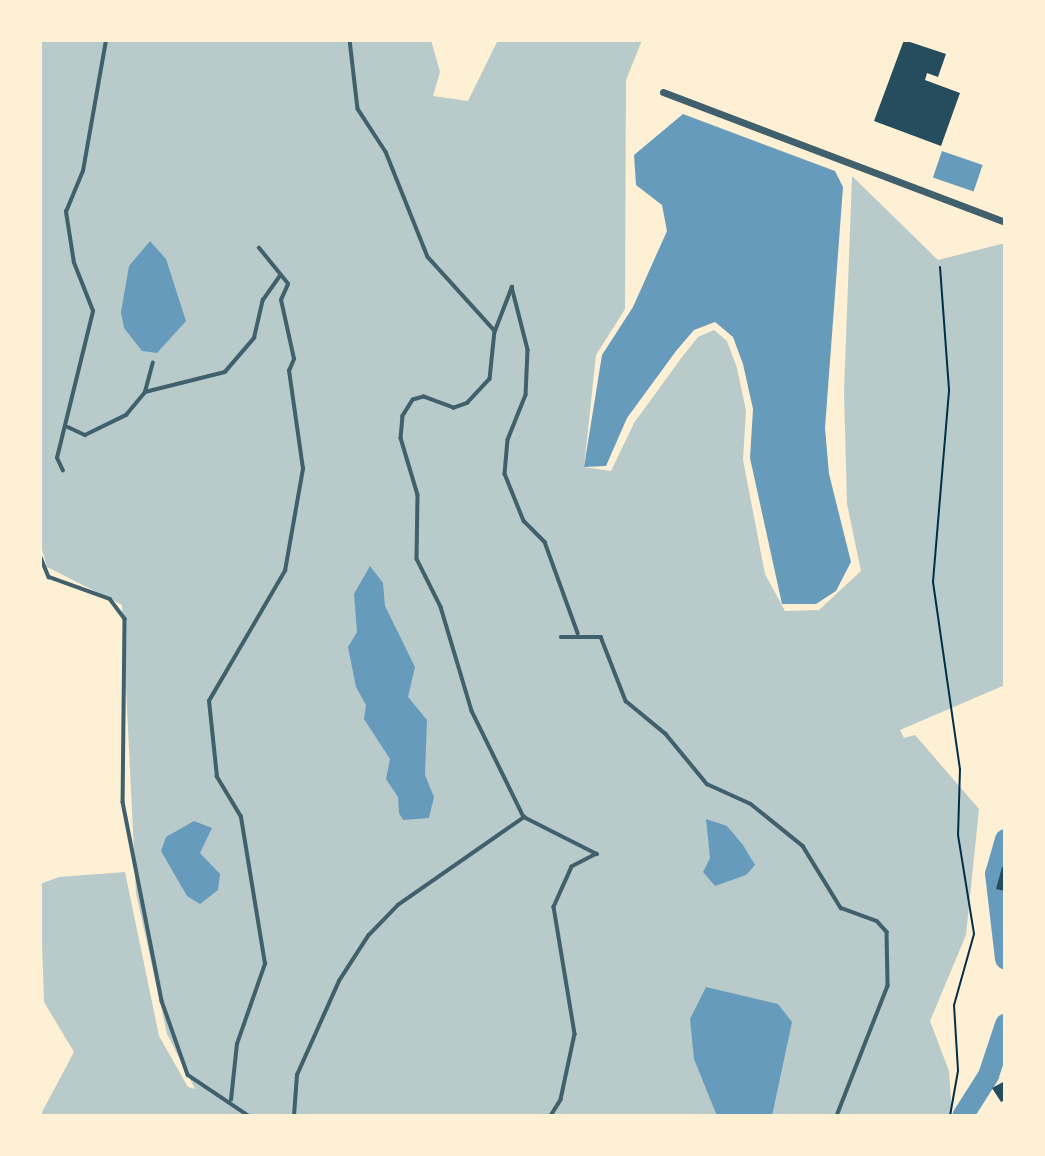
<!DOCTYPE html>
<html>
<head>
<meta charset="utf-8">
<style>
	body { margin:0 }
	#map { position:relative; width:1045px; height:1156px; overflow:hidden; background:#fdf0d5; font-family:"Times New Roman",serif }
	div>[style] { position:absolute }
	[style*='--x'] { left:calc(var(--x)*1px); top:calc(var(--y)*1px); width:calc(var(--w)*1px); rotate:calc(var(--a)*1deg) }
	.green>* { inset:0; background:#b9caca }
	.water>* { inset:0; background:#669bbc; transform-origin:0 0 }
	.river>* { height:21px; margin:-10.5px; padding:0 10.5px; transform-origin:10.5px; border-radius:10.5px; background:#669bbc }
	.building>* { inset:0; background:#264d5e }
	.path>* { height:2px; margin:-1px; padding:0 1px; transform-origin:1px; border-radius:1px; background:#003049 }
	.service>* { height:3.5px; margin:-1.75px; padding:0 1.75px; transform-origin:1.75px; border-radius:1.75px; background:#3f606c }
	.minor>* { height:7px; margin:-3.5px; padding:0 3.5px; transform-origin:3.5px; border-radius:3.5px; background:#3f606c }
	span { translate:-50% -50%; white-space:nowrap; text-align:center; line-height:1.15; -webkit-text-stroke:5px #fdf0d5; paint-order:stroke }
	.frame { position:absolute; inset:0; border:42px solid #fdf0d5; pointer-events:none }
</style>
</head>
<body>
<div id="map">
	<div class="green">
		<div style="clip-path:polygon(40px 40px,431px 40px,440px 72px,433px 96px,468px 101px,498px 40px,642px 40px,626px 80px,625px 309px,596px 355px,584px 467px,611px 471px,634px 423px,682px 357px,698px 337px,714px 330px,727px 341px,737px 368px,746px 411px,743px 460px,765px 574px,785px 611px,819px 610px,861px 571px,847px 504px,844px 392px,852px 176px,938px 260px,1005px 243px,1005px 685px,900px 730px,904px 738px,915px 735px,979px 809px,966px 935px,930px 1021px,949px 1071px,952px 1116px,40px 1116px,74px 1052px,44px 1002px,40px 884px,59px 877px,125px 872px,159px 1036px,188px 1087px,195px 1089px,167px 1034px,136px 893px,122px 605px,47px 567px,40px 542px)"></div>
	</div>
	<div class="water">
		<div style="clip-path:polygon(683px 114px,835px 171px,843px 187px,825px 428px,829px 474px,851px 562px,836px 591px,816px 604px,782px 604px,750px 458px,753px 409px,743px 364px,733px 337px,715px 322px,694px 330px,676px 351px,627px 418px,606px 466px,584px 467px,602px 355px,633px 307px,667px 231px,662px 205px,636px 185px,634px 155px)"></div>
		<div style="left:942px;top:151px;width:43px;height:28px;rotate:19deg"></div>
		<div style="clip-path:polygon(150px 241px,166px 259px,186px 321px,157px 353px,142px 351px,124px 328px,121px 312px,129px 266px)"></div>
		<div style="clip-path:polygon(370px 566px,383px 583px,385px 606px,415px 667px,408px 697px,427px 720px,425px 775px,434px 797px,429px 818px,403px 820px,399px 813px,398px 797px,386px 779px,390px 759px,364px 719px,366px 705px,356px 687px,348px 647px,357px 632px,354px 594px)"></div>
		<div style="clip-path:polygon(706px 819px,727px 826px,743px 845px,755px 865px,746px 875px,715px 886px,703px 872px,710px 858px)"></div>
		<div style="clip-path:polygon(194px 821px,212px 828px,200px 853px,220px 874px,218px 890px,200px 904px,187px 896px,161px 851px,166px 837px)"></div>
		<div style="clip-path:polygon(706px 987px,778px 1004px,792px 1022px,772px 1116px,717px 1116px,694px 1059px,690px 1019px)"></div>
	</div>
	<div class="river">
		<div style="--x:1005;--y:839;--w:35;--a:106"></div>
		<div style="--x:995;--y:873;--w:86;--a:83.3"></div>
		<div style="--x:962;--y:1116;--w:49;--a:-57.6"></div>
		<div style="--x:988;--y:1075;--w:54;--a:-71.6"></div>
	</div>
	<div class="building">
		<div style="clip-path:polygon(904px 40px,946px 54px,938px 77px,927px 73px,925px 80px,960px 93px,941px 146px,874px 121px)"></div>
		<div style="clip-path:polygon(1002px 867px,1005px 868px,1005px 891px,996px 889px)"></div>
		<div style="clip-path:polygon(1005px 1081px,1005px 1100px,1001px 1102px,992px 1088px)"></div>
	</div>
	<div class="path">
		<div style="--x:940;--y:267;--w:124;--a:85.8"></div>
		<div style="--x:949;--y:391;--w:192;--a:94.8"></div>
		<div style="--x:933;--y:582;--w:189;--a:81.8"></div>
		<div style="--x:960;--y:769;--w:66;--a:91.7"></div>
		<div style="--x:958;--y:835;--w:100;--a:80.8"></div>
		<div style="--x:974;--y:934;--w:74;--a:105.7"></div>
		<div style="--x:954;--y:1005;--w:66;--a:86.5"></div>
		<div style="--x:958;--y:1071;--w:46;--a:100.1"></div>
	</div>
	<div class="service">
		<div style="--x:350;--y:40;--w:69;--a:83.4"></div>
		<div style="--x:358;--y:109;--w:51;--a:56.9"></div>
		<div style="--x:386;--y:152;--w:113;--a:68.2"></div>
		<div style="--x:428;--y:257;--w:100;--a:47.8"></div>
		<div style="--x:495;--y:331;--w:48;--a:95.9"></div>
		<div style="--x:490;--y:379;--w:33;--a:133"></div>
		<div style="--x:468;--y:403;--w:15;--a:160"></div>
		<div style="--x:454;--y:408;--w:32;--a:-160"></div>
		<div style="--x:424;--y:397;--w:11;--a:165"></div>
		<div style="--x:413;--y:400;--w:19;--a:122"></div>
		<div style="--x:403;--y:416;--w:22;--a:95"></div>
		<div style="--x:401;--y:438;--w:59;--a:73.4"></div>
		<div style="--x:418;--y:495;--w:64;--a:90.9"></div>
		<div style="--x:417;--y:559;--w:54;--a:63.4"></div>
		<div style="--x:441;--y:607;--w:109;--a:73.4"></div>
		<div style="--x:472;--y:711;--w:118;--a:63.9"></div>
		<div style="--x:524;--y:817;--w:82;--a:26.9"></div>
		<div style="--x:597;--y:854;--w:28;--a:153"></div>
		<div style="--x:572;--y:867;--w:44;--a:114.2"></div>
		<div style="--x:554;--y:907;--w:129;--a:80.6"></div>
		<div style="--x:575;--y:1034;--w:67;--a:102"></div>
		<div style="--x:561;--y:1100;--w:19;--a:122"></div>
		<div style="--x:40;--y:158;--w:38;--a:90"></div>
		<div style="--x:495;--y:331;--w:47;--a:-68.9"></div>
		<div style="--x:512;--y:287;--w:65;--a:75.7"></div>
		<div style="--x:528;--y:350;--w:45;--a:92.5"></div>
		<div style="--x:526;--y:395;--w:48;--a:111.8"></div>
		<div style="--x:508;--y:440;--w:34;--a:95"></div>
		<div style="--x:505;--y:474;--w:51;--a:68"></div>
		<div style="--x:524;--y:521;--w:30;--a:45"></div>
		<div style="--x:545;--y:542;--w:97;--a:70.1"></div>
		<div style="--x:145;--y:392;--w:82;--a:-14"></div>
		<div style="--x:225;--y:372;--w:45;--a:-49.5"></div>
		<div style="--x:254;--y:338;--w:39;--a:-77"></div>
		<div style="--x:263;--y:300;--w:29;--a:-55"></div>
		<div style="--x:68;--y:427;--w:19;--a:25"></div>
		<div style="--x:85;--y:435;--w:46;--a:-26"></div>
		<div style="--x:126;--y:415;--w:30;--a:-50"></div>
		<div style="--x:145;--y:392;--w:30;--a:-75"></div>
		<div style="--x:63;--y:471;--w:14;--a:-115"></div>
		<div style="--x:57;--y:458;--w:151;--a:-76.2"></div>
		<div style="--x:93;--y:311;--w:52;--a:-111.6"></div>
		<div style="--x:74;--y:263;--w:52;--a:-98.9"></div>
		<div style="--x:66;--y:212;--w:44;--a:-67.5"></div>
		<div style="--x:83;--y:171;--w:133;--a:-80"></div>
		<div style="--x:40;--y:555;--w:24;--a:68"></div>
		<div style="--x:49;--y:577;--w:65;--a:19.8"></div>
		<div style="--x:110;--y:599;--w:25;--a:53"></div>
		<div style="--x:125;--y:619;--w:183;--a:90.6"></div>
		<div style="--x:123;--y:802;--w:203;--a:78.9"></div>
		<div style="--x:162;--y:1001;--w:78;--a:70.6"></div>
		<div style="--x:188;--y:1075;--w:73;--a:33.9"></div>
		<div style="--x:561;--y:637;--w:40;--a:0"></div>
		<div style="--x:601;--y:637;--w:69;--a:68.7"></div>
		<div style="--x:626;--y:701;--w:52;--a:39.5"></div>
		<div style="--x:666;--y:734;--w:65;--a:50.6"></div>
		<div style="--x:707;--y:784;--w:48;--a:24.4"></div>
		<div style="--x:751;--y:804;--w:67;--a:38.9"></div>
		<div style="--x:803;--y:846;--w:73;--a:58.5"></div>
		<div style="--x:841;--y:908;--w:38;--a:20"></div>
		<div style="--x:877;--y:921;--w:15;--a:48"></div>
		<div style="--x:887;--y:932;--w:54;--a:88.9"></div>
		<div style="--x:888;--y:986;--w:140;--a:111.4"></div>
		<div style="--x:231;--y:1100;--w:56;--a:-83.9"></div>
		<div style="--x:237;--y:1044;--w:85;--a:-70.7"></div>
		<div style="--x:265;--y:964;--w:149;--a:-99.3"></div>
		<div style="--x:241;--y:817;--w:47;--a:-121"></div>
		<div style="--x:217;--y:777;--w:76;--a:-96"></div>
		<div style="--x:209;--y:701;--w:151;--a:-59.7"></div>
		<div style="--x:285;--y:571;--w:104;--a:-80"></div>
		<div style="--x:303;--y:469;--w:99;--a:-98.1"></div>
		<div style="--x:289;--y:371;--w:13;--a:-67"></div>
		<div style="--x:294;--y:359;--w:60;--a:-102.4"></div>
		<div style="--x:281;--y:300;--w:17;--a:-66"></div>
		<div style="--x:288;--y:284;--w:46;--a:-128.9"></div>
		<div style="--x:294;--y:1116;--w:41;--a:-85.8"></div>
		<div style="--x:297;--y:1075;--w:103;--a:-65.9"></div>
		<div style="--x:339;--y:981;--w:54;--a:-57.2"></div>
		<div style="--x:368;--y:936;--w:43;--a:-45.9"></div>
		<div style="--x:398;--y:905;--w:154;--a:-34.9"></div>
	</div>
	<div class="minor">
		<div style="--x:663;--y:92;--w:366;--a:20.8"></div>
	</div>
	<div class="frame"></div>
</div>
</body>
</html>
